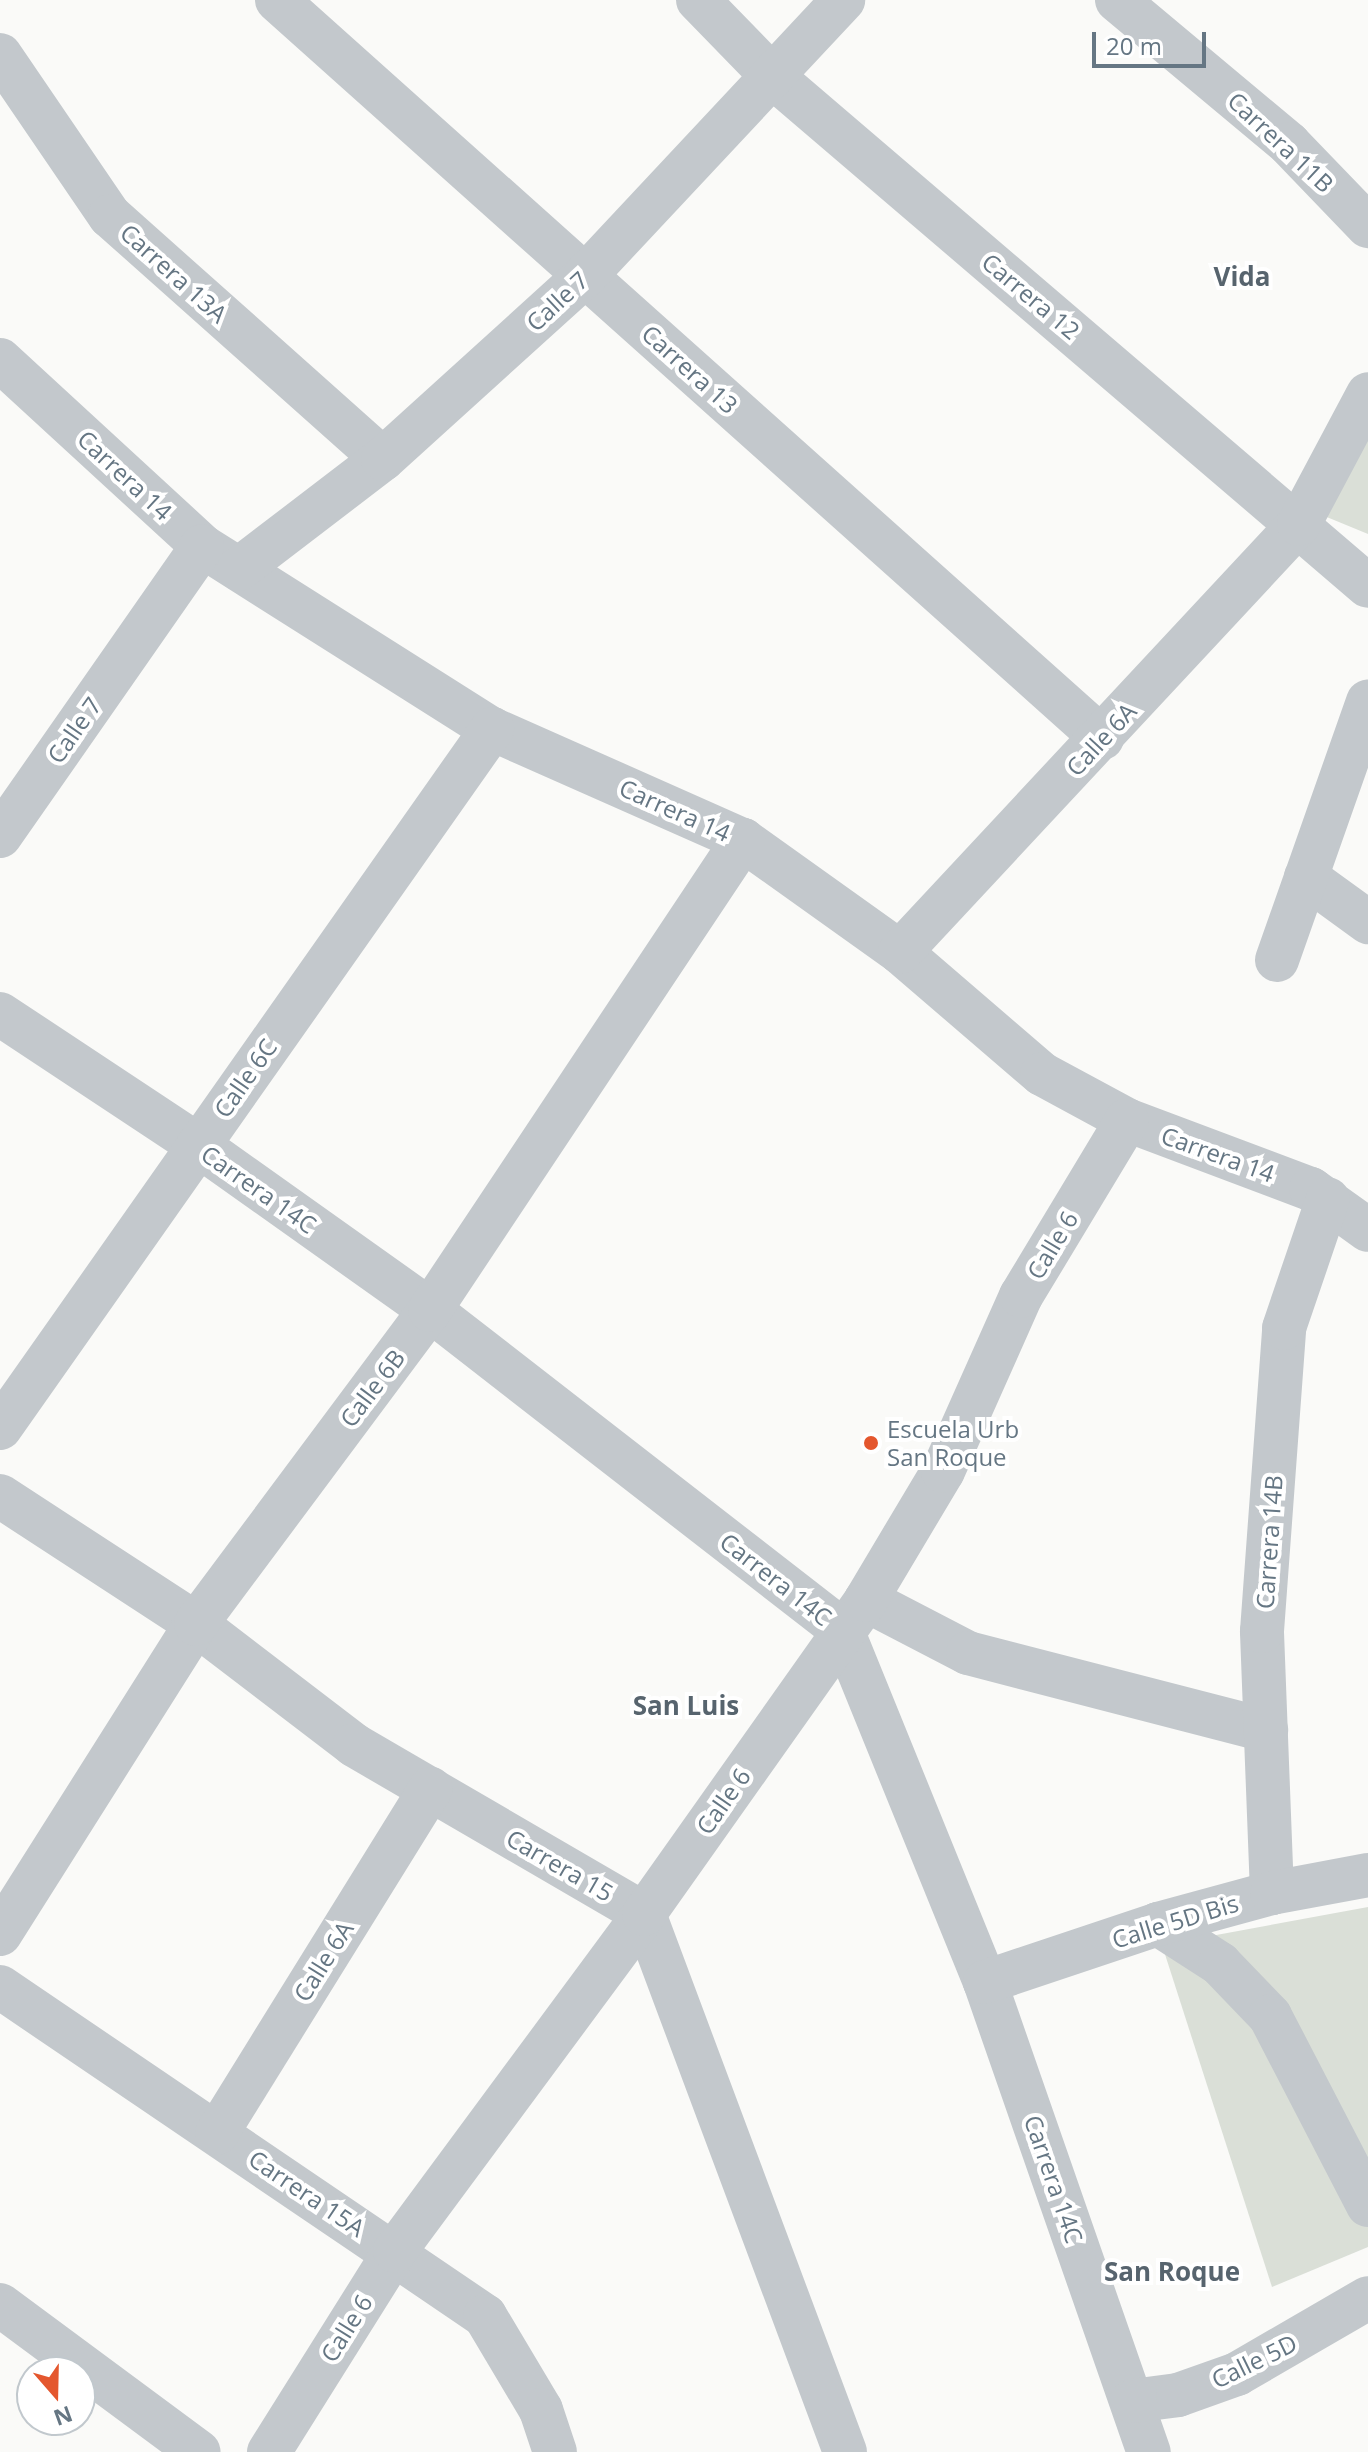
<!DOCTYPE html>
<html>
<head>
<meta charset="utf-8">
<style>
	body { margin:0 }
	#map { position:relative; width:1368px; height:2452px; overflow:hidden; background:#fafaf8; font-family:"Open Sans",sans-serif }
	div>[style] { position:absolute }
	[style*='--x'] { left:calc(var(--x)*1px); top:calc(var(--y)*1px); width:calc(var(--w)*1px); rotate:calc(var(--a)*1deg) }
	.green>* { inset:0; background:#dadfd7 }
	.minor>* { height:44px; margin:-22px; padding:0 22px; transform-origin:22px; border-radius:22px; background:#c3c8cc }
	.dots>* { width:22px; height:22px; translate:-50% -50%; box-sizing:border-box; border:4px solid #fff; border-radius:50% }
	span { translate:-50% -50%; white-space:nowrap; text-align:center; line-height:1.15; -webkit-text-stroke:8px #fff; paint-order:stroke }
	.street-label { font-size:24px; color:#657683 }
	.poi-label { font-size:24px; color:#657683 }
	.left { translate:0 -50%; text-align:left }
	.neighbourhood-label { font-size:26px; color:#57646e; font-weight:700 }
	.north { position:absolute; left:16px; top:2356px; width:80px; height:80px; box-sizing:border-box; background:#fff; border:2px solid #c1c8cd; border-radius:50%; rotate:160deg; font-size:22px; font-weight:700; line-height:32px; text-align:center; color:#657683 }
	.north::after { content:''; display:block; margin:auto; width:28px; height:36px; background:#e4572e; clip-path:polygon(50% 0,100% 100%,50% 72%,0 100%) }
	.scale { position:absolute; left:1092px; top:32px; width:114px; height:36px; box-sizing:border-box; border:4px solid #657683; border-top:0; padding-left:10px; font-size:24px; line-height:28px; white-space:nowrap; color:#657683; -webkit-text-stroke:6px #fff; paint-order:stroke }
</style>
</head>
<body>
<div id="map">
	<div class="green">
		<div style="clip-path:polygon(1368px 425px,1368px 534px,1317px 513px)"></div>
		<div style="clip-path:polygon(1368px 1907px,1368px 2247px,1272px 2287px,1162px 1945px)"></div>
	</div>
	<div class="minor">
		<div style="--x:277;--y:0;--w:1107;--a:41.81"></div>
		<div style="--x:698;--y:0;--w:106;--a:45.8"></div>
		<div style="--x:772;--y:76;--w:784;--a:40.55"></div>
		<div style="--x:1117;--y:0;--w:224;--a:39.9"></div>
		<div style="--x:1289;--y:144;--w:114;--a:46.1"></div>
		<div style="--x:0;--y:55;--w:195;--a:55.7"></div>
		<div style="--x:110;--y:216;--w:365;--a:41.7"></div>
		<div style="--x:0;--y:360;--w:275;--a:42.6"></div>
		<div style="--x:202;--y:546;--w:343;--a:32.3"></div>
		<div style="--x:492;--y:729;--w:274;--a:23.9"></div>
		<div style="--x:743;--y:840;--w:193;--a:35.5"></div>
		<div style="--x:900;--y:952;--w:187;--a:40.7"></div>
		<div style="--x:1042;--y:1074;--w:97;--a:28.4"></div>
		<div style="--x:1127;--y:1120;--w:197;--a:20.6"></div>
		<div style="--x:1311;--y:1189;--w:70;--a:35.7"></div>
		<div style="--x:239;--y:569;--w:181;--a:-37.4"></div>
		<div style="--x:383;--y:459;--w:273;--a:-42.2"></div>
		<div style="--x:585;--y:276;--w:378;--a:-46.9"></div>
		<div style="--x:0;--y:836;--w:353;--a:-55.1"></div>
		<div style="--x:1306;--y:877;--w:77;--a:36"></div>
		<div style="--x:900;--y:952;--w:585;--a:-47.01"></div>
		<div style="--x:1299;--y:524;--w:147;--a:-62"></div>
		<div style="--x:1277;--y:960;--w:274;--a:-70.6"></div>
		<div style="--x:0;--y:1014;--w:237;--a:33.5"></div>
		<div style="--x:198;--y:1145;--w:285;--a:35.4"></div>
		<div style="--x:430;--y:1310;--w:522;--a:37.84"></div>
		<div style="--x:842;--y:1630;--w:380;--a:67.9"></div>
		<div style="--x:985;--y:1982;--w:498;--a:70.8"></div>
		<div style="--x:0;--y:1428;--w:855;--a:-54.86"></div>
		<div style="--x:0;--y:1496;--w:234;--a:33.1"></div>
		<div style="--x:196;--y:1624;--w:199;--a:37.4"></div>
		<div style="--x:354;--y:1745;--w:336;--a:30.2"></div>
		<div style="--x:644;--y:1914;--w:574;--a:69.51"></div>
		<div style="--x:866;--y:1600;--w:115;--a:27.5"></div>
		<div style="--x:968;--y:1653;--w:308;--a:14.5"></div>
		<div style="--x:1272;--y:1893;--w:262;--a:-92.2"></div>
		<div style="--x:1262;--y:1631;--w:304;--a:-85.8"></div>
		<div style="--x:1284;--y:1328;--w:136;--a:-71.2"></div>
		<div style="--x:1158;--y:1924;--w:74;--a:32.8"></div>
		<div style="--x:1220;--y:1964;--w:72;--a:46.1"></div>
		<div style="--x:1270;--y:2016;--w:213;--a:62.6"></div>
		<div style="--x:0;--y:1934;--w:367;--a:-57.7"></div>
		<div style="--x:196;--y:1624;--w:392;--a:-53.3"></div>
		<div style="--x:430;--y:1310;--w:565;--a:-56.34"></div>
		<div style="--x:985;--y:1982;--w:182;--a:-18.5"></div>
		<div style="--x:1158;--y:1924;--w:118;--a:-15.2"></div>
		<div style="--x:1272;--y:1893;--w:98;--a:-10.6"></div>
		<div style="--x:0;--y:1987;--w:586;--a:34.15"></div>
		<div style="--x:485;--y:2316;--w:109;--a:59.2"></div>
		<div style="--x:541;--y:2410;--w:44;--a:71.6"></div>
		<div style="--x:217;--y:2133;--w:405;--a:-58.2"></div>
		<div style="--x:0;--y:2305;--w:247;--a:36.5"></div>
		<div style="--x:1132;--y:2401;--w:46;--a:-7.4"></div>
		<div style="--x:1178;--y:2395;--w:63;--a:-19.6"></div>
		<div style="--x:1237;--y:2374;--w:151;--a:-30.1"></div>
		<div style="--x:269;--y:2452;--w:237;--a:-57.9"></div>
		<div style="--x:395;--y:2251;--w:419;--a:-53.5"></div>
		<div style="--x:644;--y:1914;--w:385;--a:-54.7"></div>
		<div style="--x:866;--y:1600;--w:150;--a:-59.2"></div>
		<div style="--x:943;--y:1471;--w:192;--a:-66"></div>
		<div style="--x:1021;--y:1296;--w:205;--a:-58.9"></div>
	</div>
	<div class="dots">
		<div style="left:871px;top:1443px;background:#e4572e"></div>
	</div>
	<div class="street-label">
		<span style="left:1281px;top:142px;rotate:43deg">Carrera 11B</span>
		<span style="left:174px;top:273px;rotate:42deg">Carrera 13A</span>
		<span style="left:1031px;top:296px;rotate:40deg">Carrera 12</span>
		<span style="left:557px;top:301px;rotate:-43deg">Calle 7</span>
		<span style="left:690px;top:369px;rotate:42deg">Carrera 13</span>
		<span style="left:125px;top:475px;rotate:43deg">Carrera 14</span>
		<span style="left:74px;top:730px;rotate:-55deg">Calle 7</span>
		<span style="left:1101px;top:739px;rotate:-47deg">Calle 6A</span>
		<span style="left:675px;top:810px;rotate:24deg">Carrera 14</span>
		<span style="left:245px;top:1078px;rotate:-55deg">Calle 6C</span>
		<span style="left:1218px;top:1154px;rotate:20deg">Carrera 14</span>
		<span style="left:259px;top:1189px;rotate:35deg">Carrera 14C</span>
		<span style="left:1052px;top:1245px;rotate:-59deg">Calle 6</span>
		<span style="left:372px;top:1388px;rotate:-53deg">Calle 6B</span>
		<span style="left:1269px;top:1542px;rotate:-86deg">Carrera 14B</span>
		<span style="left:776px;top:1579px;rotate:38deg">Carrera 14C</span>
		<span style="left:723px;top:1801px;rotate:-55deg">Calle 6</span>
		<span style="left:560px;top:1865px;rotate:30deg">Carrera 15</span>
		<span style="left:1175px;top:1921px;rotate:-17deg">Calle 5D Bis</span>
		<span style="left:323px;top:1961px;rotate:-58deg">Calle 6A</span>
		<span style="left:1054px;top:2179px;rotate:71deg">Carrera 14C</span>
		<span style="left:307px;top:2193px;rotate:34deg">Carrera 15A</span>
		<span style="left:346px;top:2328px;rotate:-58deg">Calle 6</span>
		<span style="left:1254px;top:2361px;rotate:-26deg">Calle 5D</span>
	</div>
	<div class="poi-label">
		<span class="left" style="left:887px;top:1443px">Escuela Urb<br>San Roque</span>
	</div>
	<div class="neighbourhood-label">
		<span style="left:1242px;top:277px">Vida</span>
		<span style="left:686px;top:1706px">San Luis</span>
		<span style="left:1172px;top:2272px">San Roque</span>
	</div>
	<div class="north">N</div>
	<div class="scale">20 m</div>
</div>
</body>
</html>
